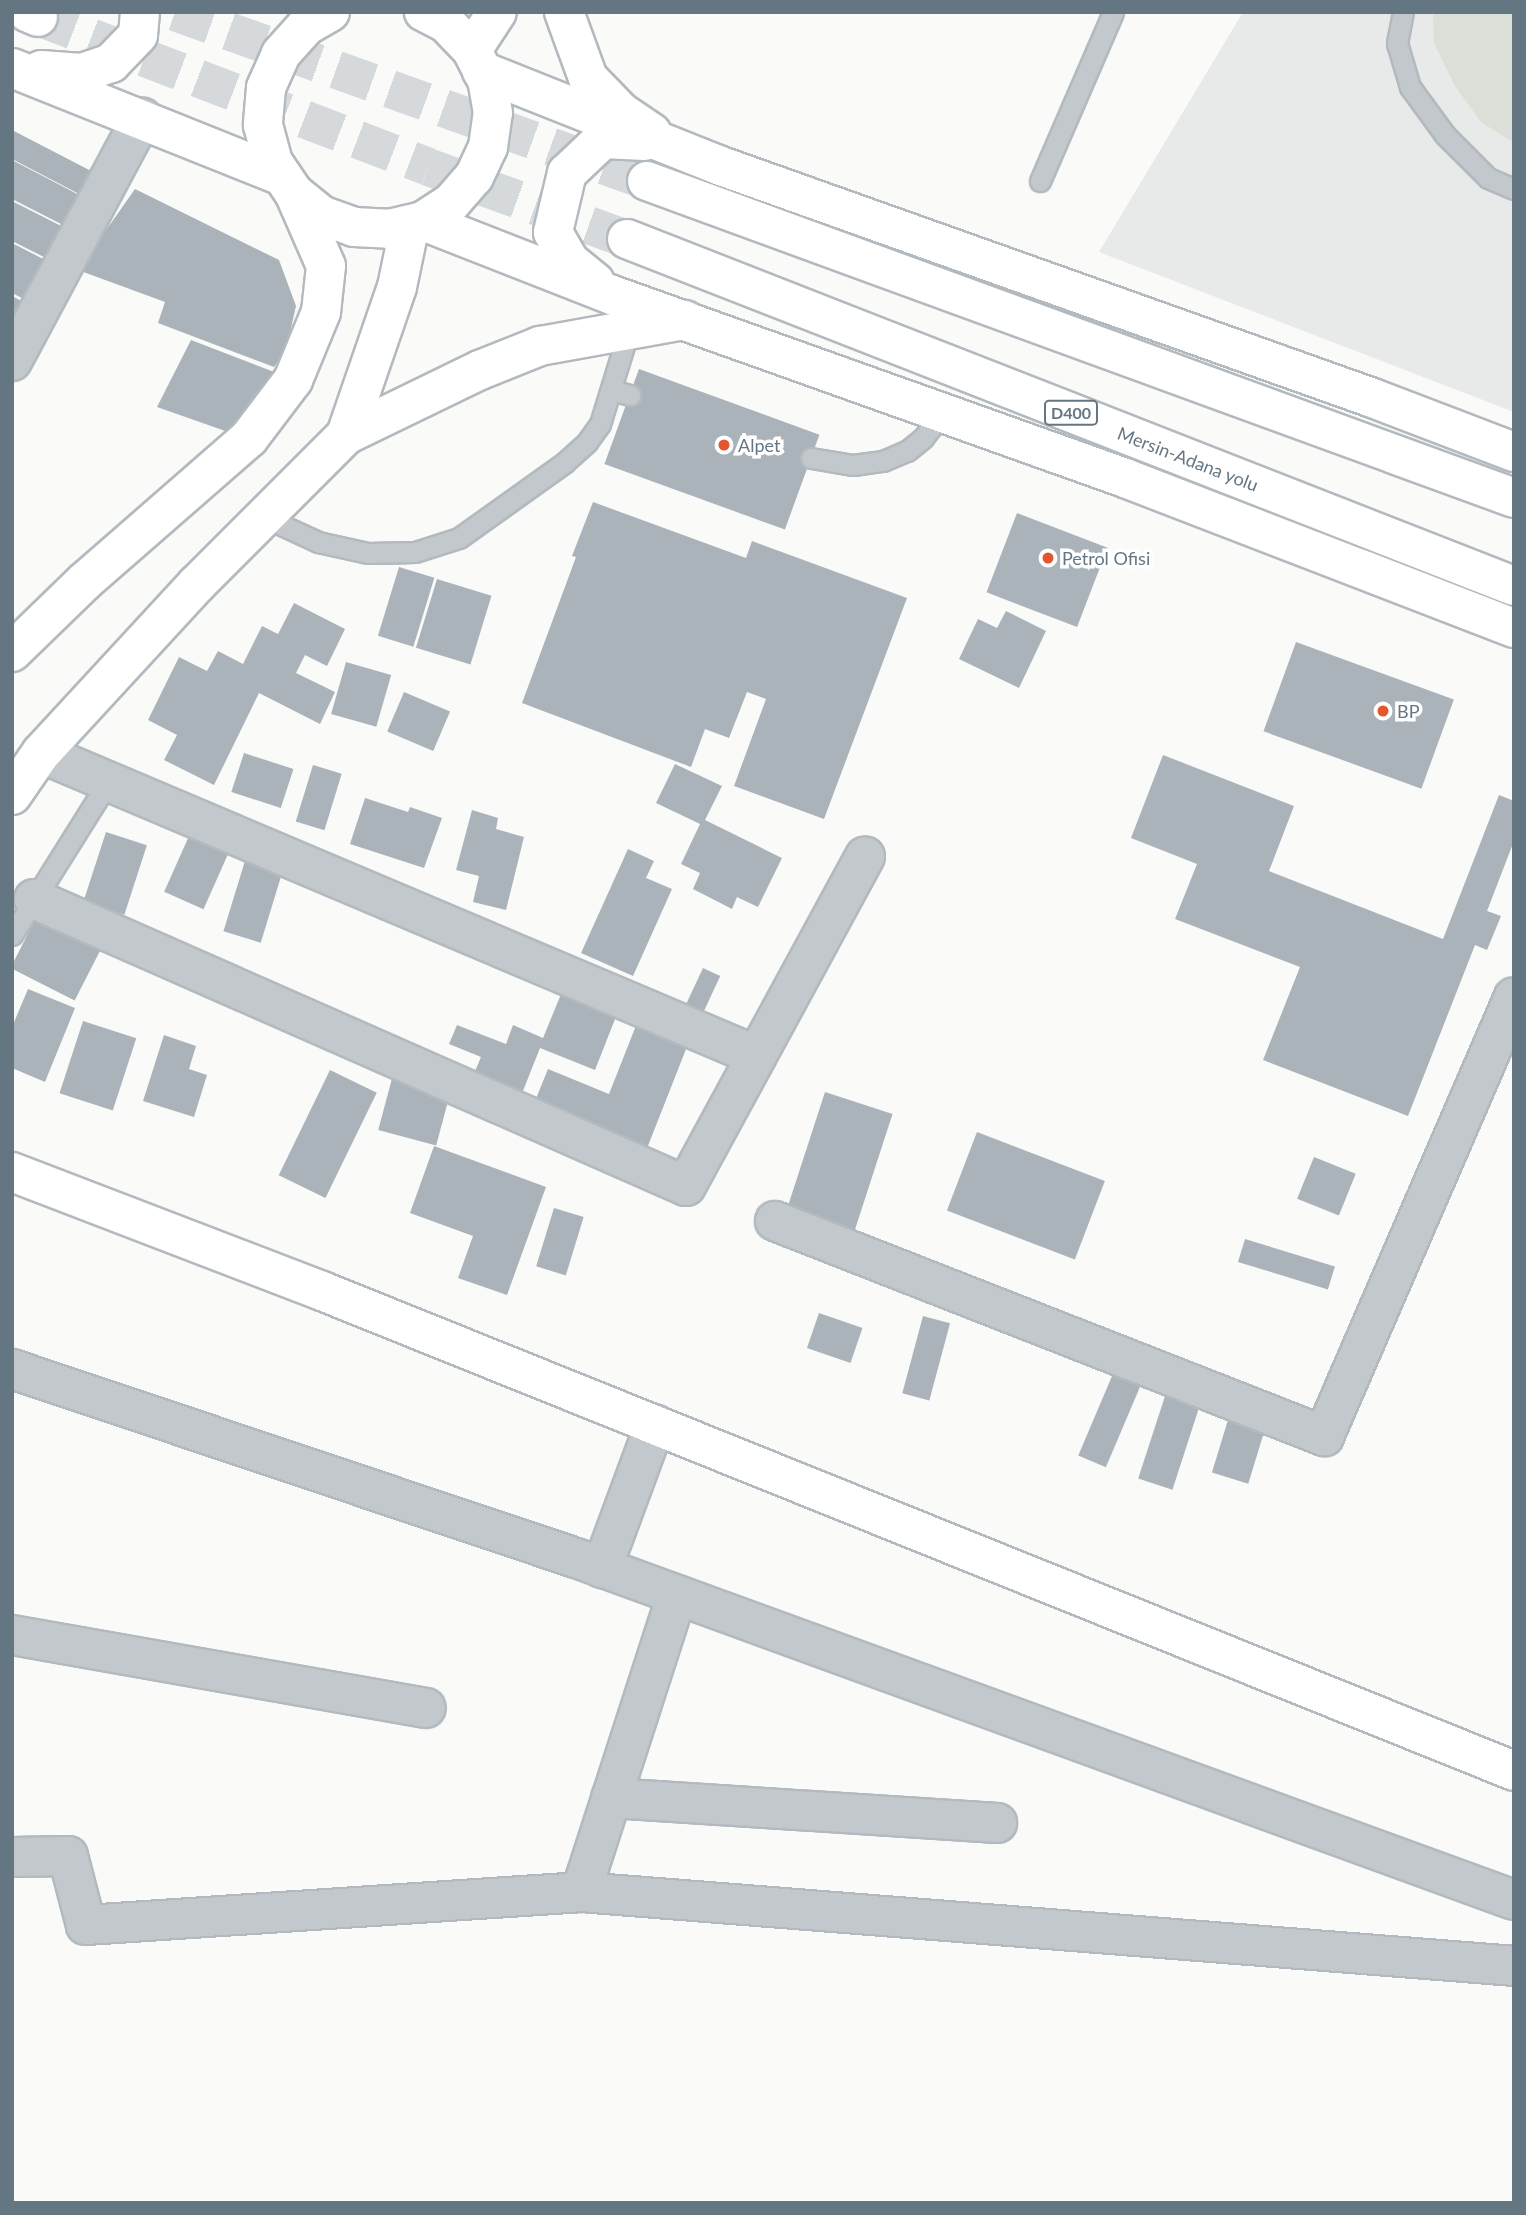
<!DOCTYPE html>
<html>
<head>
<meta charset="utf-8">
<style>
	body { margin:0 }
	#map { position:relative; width:1526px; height:2215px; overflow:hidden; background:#fafaf8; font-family:Lato,sans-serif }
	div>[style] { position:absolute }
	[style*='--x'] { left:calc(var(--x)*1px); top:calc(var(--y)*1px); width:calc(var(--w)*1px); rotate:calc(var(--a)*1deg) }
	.built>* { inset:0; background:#e8e9e9 }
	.green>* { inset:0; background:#dadfd7 }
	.building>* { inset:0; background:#aab3b9; transform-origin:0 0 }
	.highway-tunnel>* { height:38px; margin-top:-19px; transform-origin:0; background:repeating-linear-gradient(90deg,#d5d9db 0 38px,transparent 0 57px) }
	.roads { filter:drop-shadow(2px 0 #b3babf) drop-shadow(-2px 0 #b3babf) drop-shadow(0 2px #b3babf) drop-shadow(0 -2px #b3babf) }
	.lane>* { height:19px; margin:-9.5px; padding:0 9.5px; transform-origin:9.5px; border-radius:9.5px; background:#c3c8cc }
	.street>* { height:38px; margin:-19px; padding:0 19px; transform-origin:19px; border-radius:19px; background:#c3c8cc }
	.secondary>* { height:38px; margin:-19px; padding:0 19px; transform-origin:19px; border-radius:19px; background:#fff }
	.primary>* { height:38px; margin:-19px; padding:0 19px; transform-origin:19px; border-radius:19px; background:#fff }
	.highway>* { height:38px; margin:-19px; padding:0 19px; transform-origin:19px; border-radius:19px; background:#fff }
	.dots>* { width:19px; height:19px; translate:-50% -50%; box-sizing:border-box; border:4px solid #fff; border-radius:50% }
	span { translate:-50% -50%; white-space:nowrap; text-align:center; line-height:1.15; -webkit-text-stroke:7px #fff; paint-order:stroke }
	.shield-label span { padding:2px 5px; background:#fff; border:2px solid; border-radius:5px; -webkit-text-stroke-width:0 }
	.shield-label { font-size:16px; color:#657683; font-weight:700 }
	.poi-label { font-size:18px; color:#657683 }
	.left { translate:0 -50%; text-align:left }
	.street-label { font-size:18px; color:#657683 }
	.frame { position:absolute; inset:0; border:14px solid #657683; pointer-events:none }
</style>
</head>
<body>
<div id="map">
	<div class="built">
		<div style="clip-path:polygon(1243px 12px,1514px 12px,1514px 412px,1099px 252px)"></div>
	</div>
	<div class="green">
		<div style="clip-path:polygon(1433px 12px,1514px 12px,1514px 143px,1481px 122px,1455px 86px,1434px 43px)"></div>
	</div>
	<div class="building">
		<div style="clip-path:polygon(12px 130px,95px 173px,83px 196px,12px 159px)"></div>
		<div style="clip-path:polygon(12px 160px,83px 197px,67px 227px,12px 199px)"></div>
		<div style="clip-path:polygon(135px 189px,279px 260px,296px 306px,286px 350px,274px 367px,158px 323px,165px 302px,78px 270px)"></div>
		<div style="clip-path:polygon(12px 201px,67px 229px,50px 260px,12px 241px)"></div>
		<div style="clip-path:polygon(12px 243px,49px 262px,28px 301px,12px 293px)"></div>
		<div style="clip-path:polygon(12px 296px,27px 304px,12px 332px)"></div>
		<div style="clip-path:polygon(191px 340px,274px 372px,231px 433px,157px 407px)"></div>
		<div style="left:639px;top:369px;width:192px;height:101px;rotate:20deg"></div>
		<div style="clip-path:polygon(593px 502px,746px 558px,752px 541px,907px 598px,824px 819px,734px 786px,766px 699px,747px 692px,729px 738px,705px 729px,691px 767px,522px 703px,576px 557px,572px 556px)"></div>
		<div style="left:1017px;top:513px;width:97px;height:85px;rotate:21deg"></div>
		<div style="left:399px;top:567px;width:37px;height:72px;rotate:17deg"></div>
		<div style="left:437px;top:579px;width:57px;height:72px;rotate:17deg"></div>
		<div style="clip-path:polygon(294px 603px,345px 629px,327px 666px,305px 655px,296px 673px,335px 692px,320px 724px,259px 693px,214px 785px,164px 760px,177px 735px,148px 720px,179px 657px,207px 671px,218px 651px,243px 664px,262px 626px,278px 634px)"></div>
		<div style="clip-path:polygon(1006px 611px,1046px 631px,1019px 688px,959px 659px,978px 619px,997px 628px)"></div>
		<div style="left:1296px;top:642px;width:168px;height:95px;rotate:20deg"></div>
		<div style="left:346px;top:662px;width:47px;height:54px;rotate:16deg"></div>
		<div style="left:404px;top:692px;width:50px;height:43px;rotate:23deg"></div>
		<div style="left:244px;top:753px;width:52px;height:41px;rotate:18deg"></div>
		<div style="clip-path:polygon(1163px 755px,1294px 806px,1269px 871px,1443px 939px,1499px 795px,1514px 801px,1514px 841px,1487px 911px,1501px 916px,1487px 950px,1475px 945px,1408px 1116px,1263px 1060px,1300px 967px,1175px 919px,1197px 864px,1131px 838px)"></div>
		<div style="clip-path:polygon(675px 764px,722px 786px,705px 820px,782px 858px,758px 907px,737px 897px,732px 909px,693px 889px,700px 873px,681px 864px,700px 824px,656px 803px)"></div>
		<div style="left:313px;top:765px;width:30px;height:59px;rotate:17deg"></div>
		<div style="clip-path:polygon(365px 798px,408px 812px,410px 807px,442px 818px,424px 868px,350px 844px)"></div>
		<div style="clip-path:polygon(472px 810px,498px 818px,496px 829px,524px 837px,506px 910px,473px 902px,479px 876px,456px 870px)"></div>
		<div style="left:106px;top:832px;width:43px;height:73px;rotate:18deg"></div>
		<div style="left:189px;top:836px;width:43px;height:61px;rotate:24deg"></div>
		<div style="clip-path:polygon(628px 849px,654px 861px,646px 878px,672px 889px,633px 976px,581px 953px)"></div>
		<div style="left:248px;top:851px;width:39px;height:84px;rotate:17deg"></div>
		<div style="left:40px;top:910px;width:72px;height:65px;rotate:27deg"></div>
		<div style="left:703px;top:968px;width:19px;height:39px;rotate:25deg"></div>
		<div style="clip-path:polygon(566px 982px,621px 1004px,595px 1070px,540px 1048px,521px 1096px,473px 1076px,481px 1057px,449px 1044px,457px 1025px,506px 1044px,513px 1025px,543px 1038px)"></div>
		<div style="clip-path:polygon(28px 989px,75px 1008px,45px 1082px,12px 1068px,12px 1027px)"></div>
		<div style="clip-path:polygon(639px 1018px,690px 1039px,644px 1156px,531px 1111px,548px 1069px,609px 1094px)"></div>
		<div style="left:83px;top:1021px;width:56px;height:76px;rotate:18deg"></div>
		<div style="clip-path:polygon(164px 1035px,196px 1046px,189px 1069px,207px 1075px,194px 1117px,143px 1101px)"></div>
		<div style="left:330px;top:1070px;width:52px;height:117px;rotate:26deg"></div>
		<div style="left:394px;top:1071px;width:60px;height:61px;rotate:15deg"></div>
		<div style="left:825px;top:1092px;width:71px;height:122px;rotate:18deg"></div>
		<div style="left:977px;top:1132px;width:137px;height:84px;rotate:21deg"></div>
		<div style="clip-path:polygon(434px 1146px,546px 1187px,507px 1295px,458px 1278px,473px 1236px,410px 1213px)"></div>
		<div style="left:1314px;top:1157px;width:45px;height:45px;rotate:22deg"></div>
		<div style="left:554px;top:1208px;width:31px;height:61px;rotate:17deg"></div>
		<div style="left:1245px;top:1239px;width:94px;height:24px;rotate:17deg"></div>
		<div style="left:819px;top:1313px;width:46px;height:37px;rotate:19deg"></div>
		<div style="left:923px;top:1316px;width:28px;height:80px;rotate:15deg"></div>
		<div style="left:1115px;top:1369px;width:30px;height:94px;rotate:23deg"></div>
		<div style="left:1166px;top:1393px;width:36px;height:90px;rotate:18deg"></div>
		<div style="left:1228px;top:1420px;width:38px;height:55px;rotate:17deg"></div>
	</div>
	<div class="highway-tunnel">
		<div style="--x:175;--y:12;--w:501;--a:19.7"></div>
		<div style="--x:38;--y:17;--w:418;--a:21"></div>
		<div style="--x:428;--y:167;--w:212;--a:19.9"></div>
	</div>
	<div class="roads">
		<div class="lane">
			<div style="--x:1403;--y:12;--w:32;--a:101"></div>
			<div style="--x:1397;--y:43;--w:46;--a:73.5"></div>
			<div style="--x:1410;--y:87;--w:59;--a:53.9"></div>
			<div style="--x:1445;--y:135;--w:61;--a:45"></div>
			<div style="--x:1488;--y:178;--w:28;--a:23"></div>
			<div style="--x:1040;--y:181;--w:184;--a:-66.6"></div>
			<div style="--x:612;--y:390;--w:19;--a:16"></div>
			<div style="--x:811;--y:458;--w:43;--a:9.5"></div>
			<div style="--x:853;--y:465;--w:30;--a:-8"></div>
			<div style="--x:883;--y:461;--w:26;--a:-23"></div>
			<div style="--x:907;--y:451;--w:21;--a:-39"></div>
			<div style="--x:923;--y:438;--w:33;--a:-52"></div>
			<div style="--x:264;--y:517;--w:60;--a:24.8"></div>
			<div style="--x:318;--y:542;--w:51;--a:12.4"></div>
			<div style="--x:368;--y:553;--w:47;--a:-1.2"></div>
			<div style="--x:415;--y:552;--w:46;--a:-17.7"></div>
			<div style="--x:459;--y:538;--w:129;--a:-35.5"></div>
			<div style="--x:564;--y:463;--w:31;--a:-42"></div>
			<div style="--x:587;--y:442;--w:22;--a:-54"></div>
			<div style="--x:600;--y:424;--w:98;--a:-72.9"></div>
			<div style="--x:12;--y:935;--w:181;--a:-57.9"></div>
		</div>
		<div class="street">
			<div style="--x:12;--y:361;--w:276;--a:-61.9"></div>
			<div style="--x:41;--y:753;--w:777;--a:22.94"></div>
			<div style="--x:34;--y:899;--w:712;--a:23.76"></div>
			<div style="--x:686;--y:1186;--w:375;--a:-61.5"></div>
			<div style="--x:775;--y:1221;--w:590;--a:21.39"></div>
			<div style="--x:1324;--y:1436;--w:478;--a:-66.6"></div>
			<div style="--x:12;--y:1369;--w:595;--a:18.53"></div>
			<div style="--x:576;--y:1558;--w:998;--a:20.03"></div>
			<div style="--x:602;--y:1568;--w:153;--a:-69.7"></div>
			<div style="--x:12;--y:1635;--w:420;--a:10"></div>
			<div style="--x:611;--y:1798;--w:387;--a:3.7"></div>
			<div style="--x:12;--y:1857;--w:56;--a:-1"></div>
			<div style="--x:68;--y:1856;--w:71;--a:75.4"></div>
			<div style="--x:86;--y:1925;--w:496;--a:-3.8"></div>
			<div style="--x:581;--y:1892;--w:936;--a:4.53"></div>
			<div style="--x:581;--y:1892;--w:312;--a:-72.1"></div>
		</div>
		<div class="secondary">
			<div style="--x:564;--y:12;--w:70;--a:70"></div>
			<div style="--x:588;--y:78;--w:47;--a:45.9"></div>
			<div style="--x:621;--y:112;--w:37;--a:34"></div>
			<div style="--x:472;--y:50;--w:45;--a:-56.7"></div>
			<div style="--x:12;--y:1172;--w:332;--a:21"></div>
			<div style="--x:322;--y:1291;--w:1285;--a:21.93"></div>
		</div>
		<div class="primary">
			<div style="--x:330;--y:12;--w:28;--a:150"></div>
			<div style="--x:306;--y:26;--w:38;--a:132"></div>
			<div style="--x:281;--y:54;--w:37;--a:114"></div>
			<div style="--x:266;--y:88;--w:37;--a:95"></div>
			<div style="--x:263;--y:125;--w:38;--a:75"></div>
			<div style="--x:273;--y:162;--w:37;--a:56"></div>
			<div style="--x:294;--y:193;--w:35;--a:39"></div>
			<div style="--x:321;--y:215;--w:35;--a:20"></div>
			<div style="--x:354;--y:227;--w:35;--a:3"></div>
			<div style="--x:389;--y:229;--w:35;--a:-13"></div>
			<div style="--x:423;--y:221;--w:33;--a:-33"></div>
			<div style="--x:451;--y:203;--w:35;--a:-49"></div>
			<div style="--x:474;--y:177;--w:33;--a:-65"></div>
			<div style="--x:488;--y:147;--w:34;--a:-82"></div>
			<div style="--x:493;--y:113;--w:34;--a:-100"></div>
			<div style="--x:487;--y:80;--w:34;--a:-117"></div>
			<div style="--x:472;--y:50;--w:37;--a:-134"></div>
			<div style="--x:446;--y:23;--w:25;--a:-153"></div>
			<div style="--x:346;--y:435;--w:149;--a:-25.9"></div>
			<div style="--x:480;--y:370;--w:65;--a:-21.8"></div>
			<div style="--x:540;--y:346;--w:147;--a:-10.2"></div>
			<div style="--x:12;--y:652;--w:100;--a:-44.2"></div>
			<div style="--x:84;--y:582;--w:219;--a:-41.1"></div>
			<div style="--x:249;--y:438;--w:73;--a:-52.8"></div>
			<div style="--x:293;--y:380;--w:74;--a:-67.6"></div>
			<div style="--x:321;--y:312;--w:46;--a:-83.8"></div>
			<div style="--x:326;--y:266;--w:77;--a:-113.6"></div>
			<div style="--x:12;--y:795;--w:51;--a:-55.4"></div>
			<div style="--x:41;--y:753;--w:230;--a:-47.3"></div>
			<div style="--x:197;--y:584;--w:211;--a:-45"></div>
			<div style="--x:346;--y:435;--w:157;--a:-71"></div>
			<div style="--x:397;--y:287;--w:64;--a:-78.3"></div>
		</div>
		<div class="highway">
			<div style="--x:27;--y:12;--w:12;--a:24"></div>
			<div style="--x:326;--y:12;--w:2;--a:27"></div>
			<div style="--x:12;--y:68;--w:291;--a:21.8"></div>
			<div style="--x:41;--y:70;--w:41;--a:4.2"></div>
			<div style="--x:82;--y:73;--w:31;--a:-19"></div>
			<div style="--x:111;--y:63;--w:39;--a:-46"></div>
			<div style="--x:138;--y:35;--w:23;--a:-85"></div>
			<div style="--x:482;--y:71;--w:254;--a:21.7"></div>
			<div style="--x:718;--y:165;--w:692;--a:19.59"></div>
			<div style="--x:1370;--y:397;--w:154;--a:20.9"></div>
			<div style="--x:647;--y:181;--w:923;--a:20.08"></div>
			<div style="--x:423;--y:221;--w:203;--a:21.4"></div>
			<div style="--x:612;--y:295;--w:545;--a:19.63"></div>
			<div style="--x:1125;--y:478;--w:417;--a:21.1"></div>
			<div style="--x:627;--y:239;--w:952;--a:21.37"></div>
			<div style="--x:595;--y:282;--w:32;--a:-141"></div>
			<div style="--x:570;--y:262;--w:34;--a:-120"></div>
			<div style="--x:553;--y:232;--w:61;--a:-76.7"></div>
			<div style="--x:567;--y:173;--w:50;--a:-43.4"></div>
			<div style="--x:603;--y:139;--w:42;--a:2.7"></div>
		</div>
	</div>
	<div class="dots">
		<div style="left:724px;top:445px;background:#e4572e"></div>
		<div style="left:1048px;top:558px;background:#e4572e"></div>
		<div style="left:1383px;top:711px;background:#e4572e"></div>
	</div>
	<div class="shield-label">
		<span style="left:1071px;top:413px">D400</span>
	</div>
	<div class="poi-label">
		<span class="left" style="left:738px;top:445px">Alpet</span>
		<span class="left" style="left:1062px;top:558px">Petrol Ofisi</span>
		<span class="left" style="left:1397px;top:711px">BP</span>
	</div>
	<div class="street-label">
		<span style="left:1188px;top:459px;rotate:21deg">Mersin-Adana yolu</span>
	</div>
	<div class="frame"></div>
</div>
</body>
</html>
